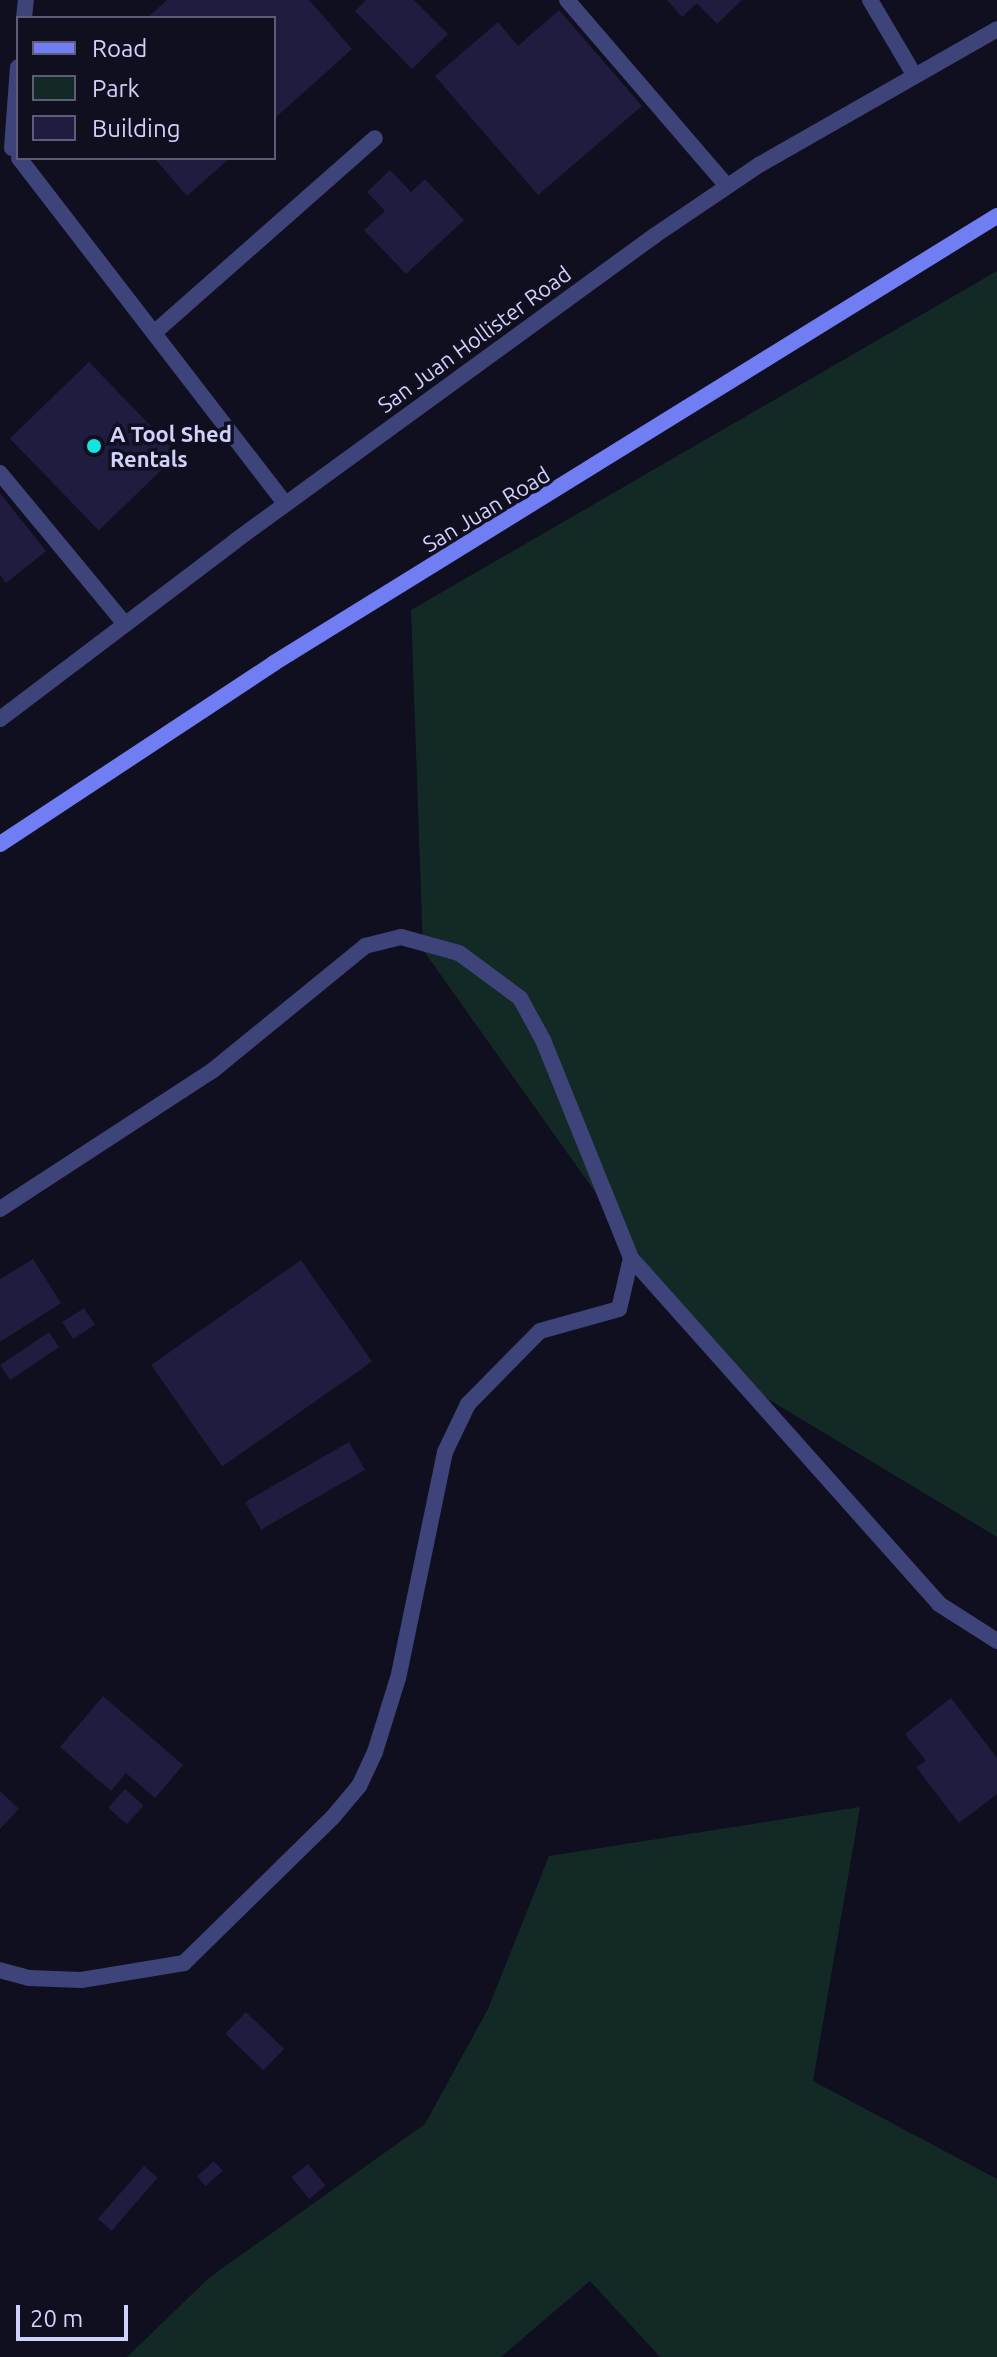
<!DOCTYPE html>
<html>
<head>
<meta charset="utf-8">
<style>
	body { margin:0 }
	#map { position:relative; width:997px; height:2357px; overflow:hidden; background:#0f0f20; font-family:Ubuntu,sans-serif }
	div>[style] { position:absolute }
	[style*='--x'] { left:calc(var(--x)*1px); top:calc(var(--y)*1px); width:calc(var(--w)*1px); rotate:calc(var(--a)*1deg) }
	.green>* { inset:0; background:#122925 }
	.building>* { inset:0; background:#1f1c3f; transform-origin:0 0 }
	.service>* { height:16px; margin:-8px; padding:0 8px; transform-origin:8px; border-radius:8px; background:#3e437a }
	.minor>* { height:16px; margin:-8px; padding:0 8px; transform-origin:8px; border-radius:8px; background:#3e437a }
	.secondary>* { height:16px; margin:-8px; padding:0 8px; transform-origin:8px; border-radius:8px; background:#717ef3 }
	.dots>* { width:22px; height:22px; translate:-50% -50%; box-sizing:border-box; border:4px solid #0f0f20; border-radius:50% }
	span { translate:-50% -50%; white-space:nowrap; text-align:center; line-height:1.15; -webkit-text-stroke:7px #0f0f20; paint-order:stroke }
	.street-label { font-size:22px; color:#d1d2fb }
	.poi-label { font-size:22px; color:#d1d2fb; font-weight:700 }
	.left { translate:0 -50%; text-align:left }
	.legend { position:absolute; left:16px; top:16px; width:260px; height:144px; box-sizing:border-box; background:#0f0f20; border:2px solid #5d5d78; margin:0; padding:10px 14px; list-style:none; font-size:24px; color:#d1d2fb }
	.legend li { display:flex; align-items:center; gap:16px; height:40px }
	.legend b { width:40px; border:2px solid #5d5d78 }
	.scale { position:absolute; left:16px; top:2305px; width:112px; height:36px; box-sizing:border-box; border:4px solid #d1d2fb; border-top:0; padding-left:10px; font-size:24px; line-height:28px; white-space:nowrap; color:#d1d2fb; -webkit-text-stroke:6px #0f0f20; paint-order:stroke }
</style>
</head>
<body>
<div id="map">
	<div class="green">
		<div style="clip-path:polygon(997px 271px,997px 1537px,723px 1372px,423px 950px,411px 610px)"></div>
		<div style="clip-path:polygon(860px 1807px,813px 2081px,997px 2179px,997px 2357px,660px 2357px,590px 2281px,501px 2357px,127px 2357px,210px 2277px,425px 2124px,488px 2009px,549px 1856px)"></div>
	</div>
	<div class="building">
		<div style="clip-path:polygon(167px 0,309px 0,352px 49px,274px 119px,274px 18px,147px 18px)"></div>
		<div style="clip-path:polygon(366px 0,414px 0,448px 34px,412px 69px,355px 11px)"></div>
		<div style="clip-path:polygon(667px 0,742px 0,717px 24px,697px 3px,682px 17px)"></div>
		<div style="clip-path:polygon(559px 10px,642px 106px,538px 195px,435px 76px,498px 22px,518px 46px)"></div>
		<div style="clip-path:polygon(154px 158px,230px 158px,187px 196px)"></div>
		<div style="clip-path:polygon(390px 170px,411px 192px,425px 179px,464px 220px,406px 274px,364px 230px,385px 211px,367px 192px)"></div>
		<div style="left:89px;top:362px;width:128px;height:110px;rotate:46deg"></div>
		<div style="clip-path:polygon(0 493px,46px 551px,6px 583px,0 575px)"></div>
		<div style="clip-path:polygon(33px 1259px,61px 1303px,0 1342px,0 1279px)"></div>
		<div style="left:301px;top:1260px;width:124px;height:183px;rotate:55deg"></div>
		<div style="left:84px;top:1308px;width:20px;height:26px;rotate:57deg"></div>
		<div style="left:49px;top:1332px;width:18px;height:59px;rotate:56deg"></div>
		<div style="left:349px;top:1442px;width:32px;height:120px;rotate:60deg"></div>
		<div style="clip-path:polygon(103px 1696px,183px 1765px,155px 1798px,126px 1773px,111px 1791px,60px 1747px)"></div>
		<div style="clip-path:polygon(951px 1698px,997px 1758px,997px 1794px,959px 1823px,916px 1767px,926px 1761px,905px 1734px)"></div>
		<div style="left:125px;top:1789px;width:25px;height:25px;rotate:42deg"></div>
		<div style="clip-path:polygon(0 1791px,19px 1809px,0 1829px)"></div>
		<div style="left:246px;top:2012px;width:53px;height:30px;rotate:44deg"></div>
		<div style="left:214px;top:2161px;width:13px;height:23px;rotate:48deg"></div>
		<div style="left:308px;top:2164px;width:28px;height:21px;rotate:51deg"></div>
		<div style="left:144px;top:2166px;width:18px;height:70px;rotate:41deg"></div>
	</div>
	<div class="service">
		<div style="--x:567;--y:0;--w:245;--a:49.3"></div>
		<div style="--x:870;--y:0;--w:88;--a:59.4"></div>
		<div style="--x:24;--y:18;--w:18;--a:-84"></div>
		<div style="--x:12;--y:148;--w:81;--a:-85.8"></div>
		<div style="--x:19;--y:158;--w:436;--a:52.4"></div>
		<div style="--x:155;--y:332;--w:293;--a:-41.4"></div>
		<div style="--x:0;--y:473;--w:196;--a:50.4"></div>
		<div style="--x:631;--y:1258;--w:463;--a:48.3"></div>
		<div style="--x:939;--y:1604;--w:69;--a:32.5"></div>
	</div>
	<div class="minor">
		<div style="--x:0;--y:719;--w:295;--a:-37.1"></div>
		<div style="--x:235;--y:541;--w:518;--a:-36.05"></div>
		<div style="--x:654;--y:236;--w:127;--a:-34.1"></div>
		<div style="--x:759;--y:165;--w:274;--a:-29.7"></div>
		<div style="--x:0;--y:1209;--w:253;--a:-33.1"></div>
		<div style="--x:212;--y:1071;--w:198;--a:-39.2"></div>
		<div style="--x:365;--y:946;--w:37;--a:-14"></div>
		<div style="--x:401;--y:937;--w:60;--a:15.4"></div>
		<div style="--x:459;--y:953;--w:76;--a:36.4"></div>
		<div style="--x:520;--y:998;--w:48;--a:61.3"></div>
		<div style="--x:543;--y:1040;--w:235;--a:68"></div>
		<div style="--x:631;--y:1258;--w:52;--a:103.2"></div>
		<div style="--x:619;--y:1309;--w:82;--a:164.4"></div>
		<div style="--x:540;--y:1331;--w:103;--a:134.6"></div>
		<div style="--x:468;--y:1404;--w:53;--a:115.6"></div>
		<div style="--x:445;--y:1452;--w:231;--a:101.7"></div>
		<div style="--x:398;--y:1678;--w:77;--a:107.3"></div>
		<div style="--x:375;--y:1752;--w:38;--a:115"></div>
		<div style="--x:359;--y:1786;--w:40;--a:130"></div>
		<div style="--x:333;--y:1817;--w:209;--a:135.6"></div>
		<div style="--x:184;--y:1963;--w:104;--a:170.6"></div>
		<div style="--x:81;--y:1980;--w:52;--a:-177.8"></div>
		<div style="--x:29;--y:1978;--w:30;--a:-165"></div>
	</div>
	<div class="secondary">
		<div style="--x:0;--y:844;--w:328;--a:-33.4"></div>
		<div style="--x:274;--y:663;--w:850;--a:-31.73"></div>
	</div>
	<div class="dots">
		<div style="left:94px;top:446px;background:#14e4df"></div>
	</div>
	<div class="street-label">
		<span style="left:474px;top:339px;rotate:-36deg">San Juan Hollister Road</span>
		<span style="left:486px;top:509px;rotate:-31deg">San Juan Road</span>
	</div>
	<div class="poi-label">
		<span class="left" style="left:110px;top:446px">A Tool Shed<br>Rentals</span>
	</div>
	<ul class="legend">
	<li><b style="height:10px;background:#717ef3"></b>Road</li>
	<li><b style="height:22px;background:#122925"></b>Park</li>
	<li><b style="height:22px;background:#1f1c3f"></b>Building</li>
	</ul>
	<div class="scale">20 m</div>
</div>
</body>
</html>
